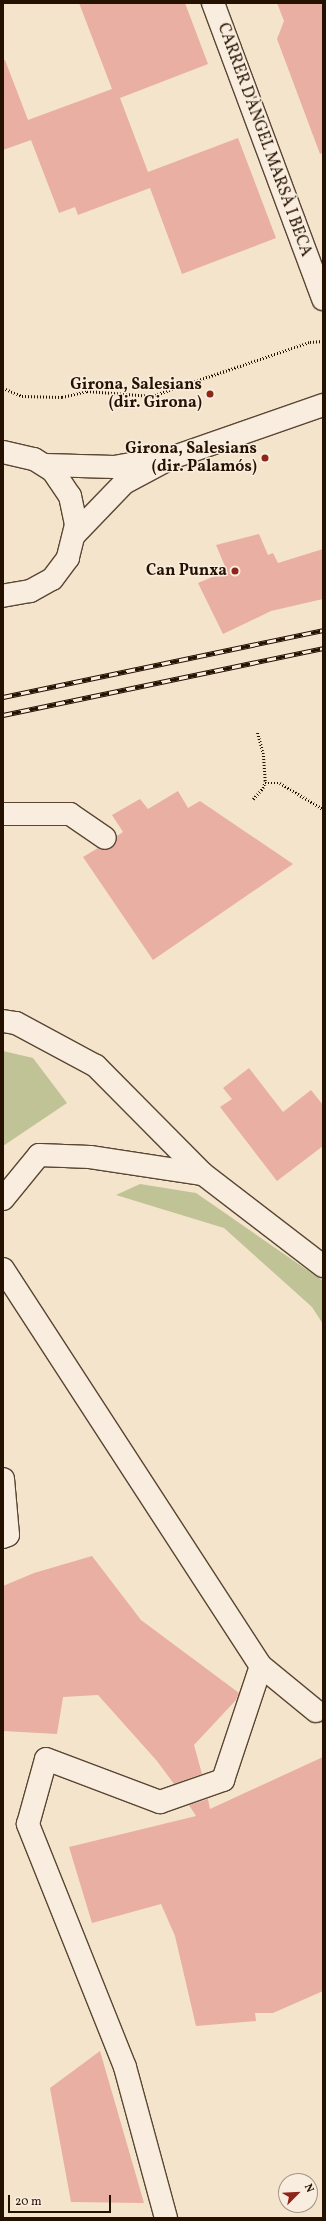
<!DOCTYPE html>
<html>
<head>
<meta charset="utf-8">
<style>
	body { margin:0 }
	#map { position:relative; width:326px; height:2221px; overflow:hidden; background:#f5e4cc; font-family:Vollkorn,serif }
	div>[style] { position:absolute }
	[style*='--x'] { left:calc(var(--x)*1px); top:calc(var(--y)*1px); width:calc(var(--w)*1px); rotate:calc(var(--a)*1deg) }
	.green>* { inset:0; background:#bfc395 }
	.building>* { inset:0; background:#e8afa2 }
	.path>* { height:2.5px; margin-top:-1.25px; transform-origin:0; background:repeating-linear-gradient(90deg,#251100 0 1px,transparent 0 3px) }
	.roads { filter:drop-shadow(1px 0 #594633) drop-shadow(-1px 0 #594633) drop-shadow(0 1px #594633) drop-shadow(0 -1px #594633) }
	.minor>* { height:22px; margin:-11px; padding:0 11px; transform-origin:11px; border-radius:11px; background:#f8edde }
	.rail>* { height:4.5px; margin-top:-2.25px; transform-origin:0; background:repeating-linear-gradient(90deg,#f8edde 0 9px,#251100 0 18px); box-sizing:border-box; border-block:1px solid #251100 }
	.dots>* { width:11px; height:11px; translate:-50% -50%; box-sizing:border-box; border:2px solid #f8edde; border-radius:50% }
	span { translate:-50% -50%; white-space:nowrap; text-align:center; line-height:1.15; -webkit-text-stroke:3px #f8edde; paint-order:stroke }
	.street-label { font-size:16px; color:#251100 }
	.poi-label { font-size:16px; color:#251100; font-weight:700 }
	.right { translate:-100% -50%; text-align:right }
	.frame { position:absolute; inset:0; border:4px solid #251100; pointer-events:none }
	.north { position:absolute; left:278px; top:2173px; width:40px; height:40px; box-sizing:border-box; background:#f8edde; border:1px solid #a49585; border-radius:50%; rotate:66deg; font-size:11px; font-weight:700; line-height:16px; text-align:center; color:#251100 }
	.north::after { content:''; display:block; margin:auto; width:14px; height:18px; background:#8f2418; clip-path:polygon(50% 0,100% 100%,50% 72%,0 100%) }
	.scale { position:absolute; left:8px; top:2195px; width:103px; height:18px; box-sizing:border-box; border:2px solid #251100; border-top:0; padding-left:5px; font-size:12px; line-height:14px; white-space:nowrap; color:#251100; -webkit-text-stroke:3px #f8edde; paint-order:stroke }
</style>
</head>
<body>
<div id="map">
	<div class="green">
		<div style="clip-path:polygon(3px 1051px,33px 1058px,67px 1103px,3px 1146px)"></div>
		<div style="clip-path:polygon(140px 1184px,196px 1193px,323px 1281px,323px 1324px,312px 1307px,224px 1228px,116px 1195px)"></div>
	</div>
	<div class="building">
		<div style="clip-path:polygon(79px 3px,185px 3px,208px 64px,120px 98px,148px 172px,238px 138px,276px 238px,182px 274px,150px 188px,78px 215px,75px 207px,59px 213px,31px 140px,3px 150px,3px 60px,5px 60px,28px 120px,112px 89px)"></div>
		<div style="clip-path:polygon(277px 3px,323px 3px,323px 153px,320px 154px,277px 39px,284px 21px)"></div>
		<div style="clip-path:polygon(259px 534px,268px 555px,273px 553px,278px 563px,323px 549px,323px 599px,271px 611px,223px 634px,198px 583px,227px 571px,216px 545px)"></div>
		<div style="clip-path:polygon(178px 791px,188px 808px,200px 801px,293px 864px,153px 960px,83px 857px,98px 848px,110px 849px,115px 845px,117px 836px,123px 832px,112px 815px,140px 799px,148px 809px)"></div>
		<div style="clip-path:polygon(249px 1068px,283px 1112px,311px 1090px,323px 1105px,323px 1146px,277px 1181px,220px 1107px,232px 1099px,223px 1088px)"></div>
		<div style="clip-path:polygon(92px 1556px,141px 1620px,239px 1693px,236px 1700px,194px 1745px,202px 1774px,174px 1784px,157px 1761px,98px 1695px,63px 1697px,57px 1734px,3px 1731px,3px 1586px,34px 1573px)"></div>
		<div style="clip-path:polygon(323px 1757px,323px 1991px,273px 2013px,255px 2013px,256px 2021px,196px 2026px,175px 1936px,161px 1904px,92px 1923px,69px 1847px,196px 1816px,189px 1805px,208px 1799px,210px 1809px)"></div>
		<div style="clip-path:polygon(100px 2051px,144px 2203px,71px 2202px,50px 2088px)"></div>
	</div>
	<div class="path">
		<div style="--x:3;--y:388;--w:21;--a:23"></div>
		<div style="--x:22;--y:396;--w:40;--a:1.4"></div>
		<div style="--x:62;--y:397;--w:26;--a:-13"></div>
		<div style="--x:87;--y:391;--w:65;--a:4.4"></div>
		<div style="--x:152;--y:396;--w:167;--a:-18.9"></div>
		<div style="--x:310;--y:342;--w:13;--a:-4"></div>
		<div style="--x:265;--y:783;--w:15;--a:0"></div>
		<div style="--x:280;--y:783;--w:50;--a:31.2"></div>
		<div style="--x:253;--y:799;--w:15;--a:-48"></div>
		<div style="--x:263;--y:788;--w:7;--a:-74"></div>
		<div style="--x:265;--y:781;--w:27;--a:-94"></div>
		<div style="--x:263;--y:754;--w:23;--a:-105"></div>
	</div>
	<div class="roads">
		<div class="minor">
			<div style="--x:213;--y:3;--w:316;--a:69.6"></div>
			<div style="--x:3;--y:452;--w:32;--a:13"></div>
			<div style="--x:34;--y:459;--w:22;--a:32"></div>
			<div style="--x:53;--y:471;--w:30;--a:56"></div>
			<div style="--x:70;--y:496;--w:30;--a:78"></div>
			<div style="--x:76;--y:525;--w:34;--a:104"></div>
			<div style="--x:68;--y:558;--w:26;--a:127"></div>
			<div style="--x:52;--y:579;--w:25;--a:151"></div>
			<div style="--x:30;--y:591;--w:27;--a:170"></div>
			<div style="--x:45;--y:465;--w:69;--a:1.7"></div>
			<div style="--x:114;--y:467;--w:41;--a:-9.9"></div>
			<div style="--x:75;--y:534;--w:71;--a:-46.1"></div>
			<div style="--x:124;--y:483;--w:53;--a:-28"></div>
			<div style="--x:171;--y:458;--w:161;--a:-19.2"></div>
			<div style="--x:3;--y:814;--w:67;--a:0"></div>
			<div style="--x:70;--y:814;--w:42;--a:34.4"></div>
			<div style="--x:3;--y:1021;--w:13;--a:9"></div>
			<div style="--x:16;--y:1023;--w:91;--a:28.3"></div>
			<div style="--x:96;--y:1066;--w:152;--a:45.3"></div>
			<div style="--x:203;--y:1174;--w:151;--a:37.5"></div>
			<div style="--x:3;--y:1199;--w:57;--a:-50.7"></div>
			<div style="--x:39;--y:1155;--w:51;--a:2.2"></div>
			<div style="--x:90;--y:1157;--w:114;--a:8.6"></div>
			<div style="--x:3;--y:1269;--w:473;--a:57"></div>
			<div style="--x:261;--y:1666;--w:71;--a:39.3"></div>
			<div style="--x:3;--y:1479;--w:56;--a:84.9"></div>
			<div style="--x:8;--y:1535;--w:5;--a:158"></div>
			<div style="--x:166;--y:2218;--w:156;--a:-105.2"></div>
			<div style="--x:125;--y:2067;--w:262;--a:-111.8"></div>
			<div style="--x:28;--y:1824;--w:67;--a:-74.5"></div>
			<div style="--x:46;--y:1759;--w:122;--a:20.7"></div>
			<div style="--x:160;--y:1802;--w:67;--a:-19.2"></div>
			<div style="--x:223;--y:1780;--w:120;--a:-71.6"></div>
		</div>
	</div>
	<div class="rail">
		<div style="--x:3;--y:697;--w:327;--a:-11.8"></div>
		<div style="--x:3;--y:715;--w:327;--a:-11.8"></div>
	</div>
	<div class="dots">
		<div style="left:210px;top:394px;background:#8f2418"></div>
		<div style="left:265px;top:458px;background:#8f2418"></div>
		<div style="left:235px;top:571px;background:#8f2418"></div>
	</div>
	<div class="street-label">
		<span style="left:264px;top:140px;rotate:70deg">CARRER D'ÀNGEL MARSÀ I BECA</span>
	</div>
	<div class="poi-label">
		<span class="right" style="left:202px;top:394px">Girona, Salesians<br>(dir. Girona)</span>
		<span class="right" style="left:257px;top:458px">Girona, Salesians<br>(dir. Palamós)</span>
		<span class="right" style="left:227px;top:571px">Can Punxa</span>
	</div>
	<div class="frame"></div>
	<div class="north">N</div>
	<div class="scale">20 m</div>
</div>
</body>
</html>
